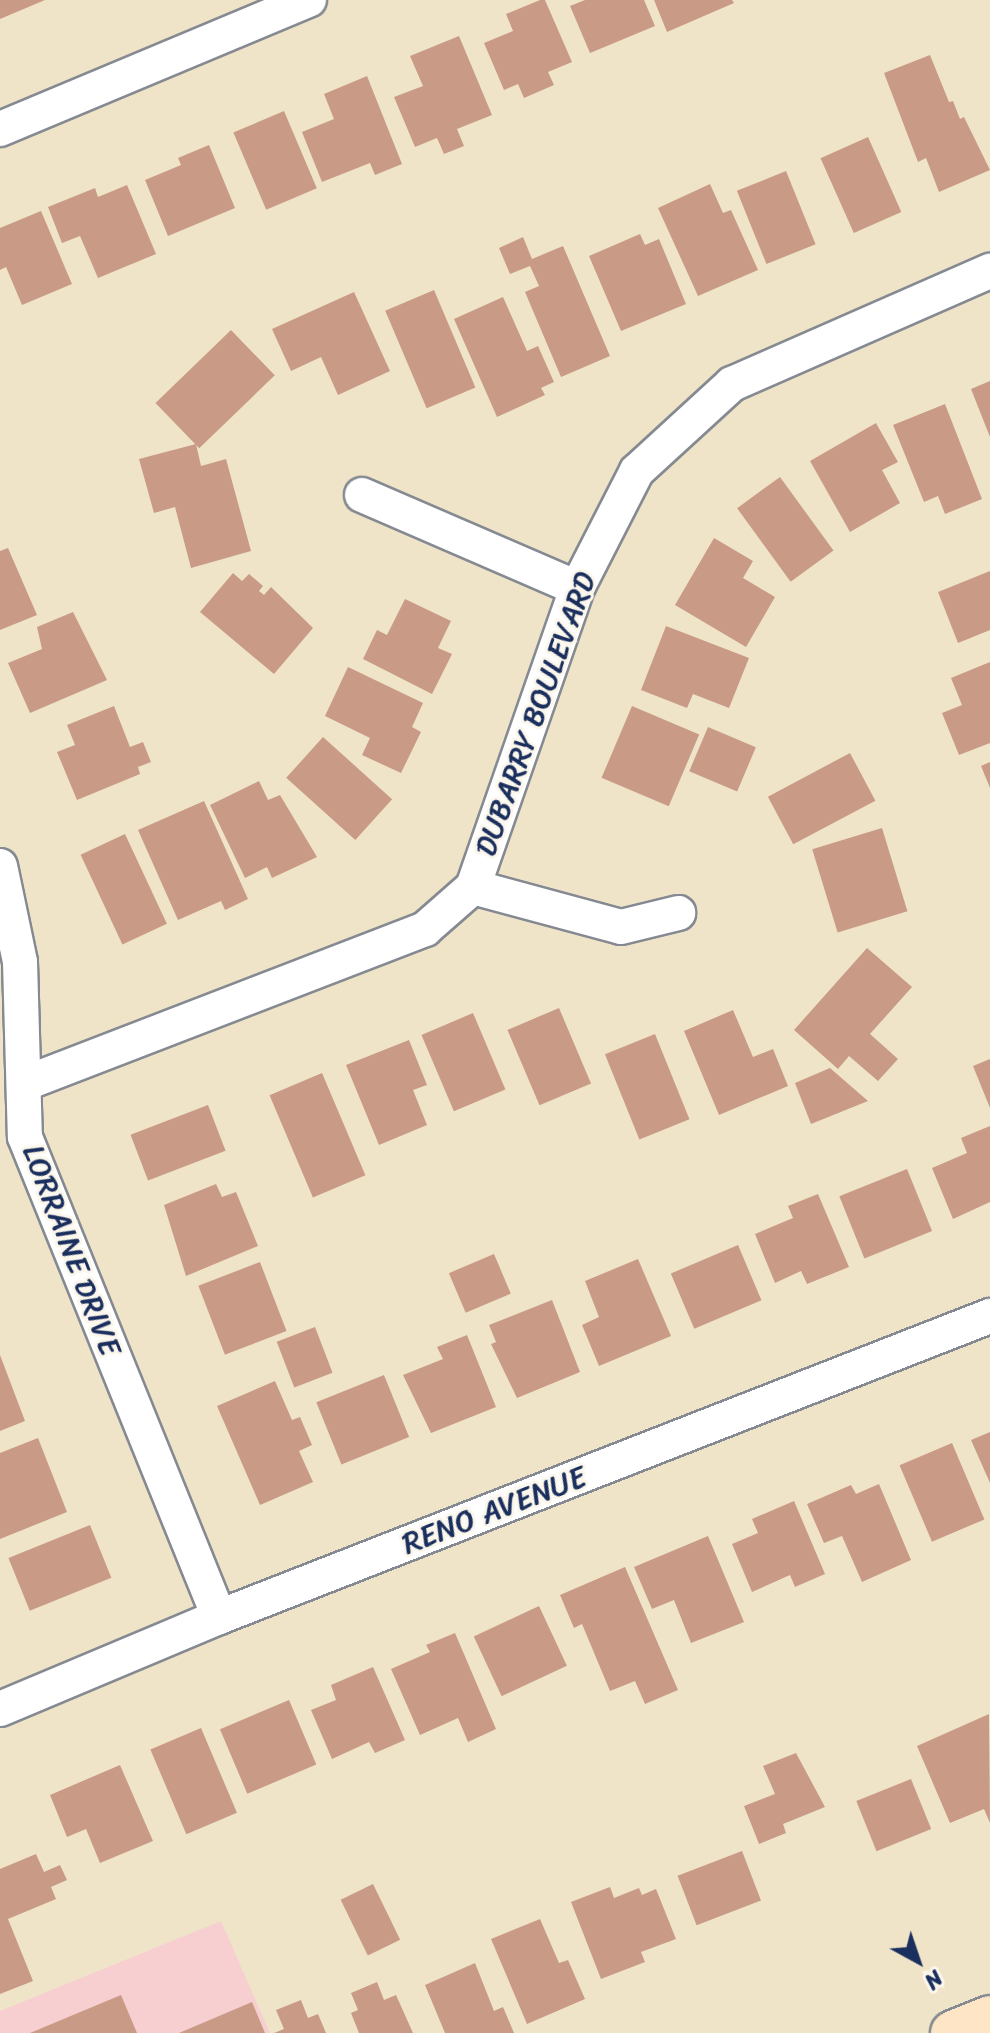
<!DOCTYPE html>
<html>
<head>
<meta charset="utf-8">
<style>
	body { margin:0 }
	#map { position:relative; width:990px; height:2033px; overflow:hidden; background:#efe4c7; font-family:Sriracha,sans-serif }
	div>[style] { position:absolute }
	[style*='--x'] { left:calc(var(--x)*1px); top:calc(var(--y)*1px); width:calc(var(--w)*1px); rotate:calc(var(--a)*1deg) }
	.built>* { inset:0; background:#f7cfd1 }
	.building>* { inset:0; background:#c99b86; transform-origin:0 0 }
	.roads { filter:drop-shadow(2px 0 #858a92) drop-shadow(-2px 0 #858a92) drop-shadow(0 2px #858a92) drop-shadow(0 -2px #858a92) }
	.minor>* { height:34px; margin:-17px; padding:0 17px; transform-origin:17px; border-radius:17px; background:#fff }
	.secondary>* { height:44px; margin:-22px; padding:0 22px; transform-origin:22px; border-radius:22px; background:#fde5c5 }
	span { translate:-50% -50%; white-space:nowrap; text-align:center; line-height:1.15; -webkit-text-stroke:6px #fbf7ec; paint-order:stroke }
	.street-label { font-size:30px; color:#1b2f5e }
	.north { position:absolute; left:878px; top:1921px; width:80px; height:80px; -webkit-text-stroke:6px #fbf7ec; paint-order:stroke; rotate:140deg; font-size:22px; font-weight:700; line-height:32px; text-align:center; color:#1b2f5e }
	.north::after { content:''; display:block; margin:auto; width:28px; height:36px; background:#1b2f5e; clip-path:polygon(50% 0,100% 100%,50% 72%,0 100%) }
</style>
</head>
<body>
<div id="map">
	<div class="built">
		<div style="clip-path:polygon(221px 1921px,270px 2033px,0 2033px,0 2011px)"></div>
	</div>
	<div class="building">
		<div style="clip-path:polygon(0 0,45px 0,0 19px)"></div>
		<div style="clip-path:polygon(540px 0,545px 0,572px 62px,548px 72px,554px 85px,524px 98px,518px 84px,504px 90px,484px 43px,513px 31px,506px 14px)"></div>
		<div style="clip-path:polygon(585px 0,644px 0,655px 26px,590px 53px,570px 6px)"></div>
		<div style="clip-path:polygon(654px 0,732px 0,734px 3px,667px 32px)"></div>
		<div style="clip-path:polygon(459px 36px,492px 115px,457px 129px,464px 146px,444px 154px,437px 138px,415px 147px,394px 97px,423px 86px,410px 56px)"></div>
		<div style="clip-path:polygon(930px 55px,949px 102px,953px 101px,960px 119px,964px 117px,990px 170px,939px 192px,926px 158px,918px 162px,884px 73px)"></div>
		<div style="clip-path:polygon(367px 76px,402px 164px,375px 175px,370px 163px,322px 182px,302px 132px,334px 119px,324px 94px)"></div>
		<div style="left:284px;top:111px;width:84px;height:55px;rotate:67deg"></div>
		<div style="left:868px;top:137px;width:82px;height:52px;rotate:66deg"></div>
		<div style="clip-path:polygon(209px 145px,235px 208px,168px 236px,145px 180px,181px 165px,178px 158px)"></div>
		<div style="left:786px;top:171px;width:79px;height:53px;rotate:68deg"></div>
		<div style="clip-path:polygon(710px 184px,723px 213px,731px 210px,758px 270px,698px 296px,658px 208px)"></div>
		<div style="clip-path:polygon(127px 185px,156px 254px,98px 278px,80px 236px,62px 243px,48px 207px,95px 188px,98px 197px)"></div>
		<div style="clip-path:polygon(41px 211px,72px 284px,22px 305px,6px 267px,0 270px,0 228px)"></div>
		<div style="clip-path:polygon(640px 234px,645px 245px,659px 239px,686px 304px,621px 331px,589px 256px)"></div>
		<div style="clip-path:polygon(523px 237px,532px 259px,563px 246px,610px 356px,561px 377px,525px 292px,539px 286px,530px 266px,510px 274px,499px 248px)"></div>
		<div style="left:434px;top:290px;width:106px;height:53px;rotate:67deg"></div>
		<div style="clip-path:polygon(354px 292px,390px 371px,338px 395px,321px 357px,291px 371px,272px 329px)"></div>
		<div style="clip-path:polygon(503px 297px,527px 351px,538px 346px,554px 382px,541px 388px,545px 395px,497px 417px,454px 319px)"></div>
		<div style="left:231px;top:330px;width:63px;height:105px;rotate:46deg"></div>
		<div style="clip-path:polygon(990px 381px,990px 437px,971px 389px)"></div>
		<div style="clip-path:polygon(945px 404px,982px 499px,945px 514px,938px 496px,924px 502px,893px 425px)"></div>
		<div style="clip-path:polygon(876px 423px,898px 462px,882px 470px,900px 503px,850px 532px,810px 461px)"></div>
		<div style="clip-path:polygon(196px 444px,201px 466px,226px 459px,251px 551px,191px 568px,175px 507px,154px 513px,139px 459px)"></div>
		<div style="left:780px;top:477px;width:91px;height:53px;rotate:54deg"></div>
		<div style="clip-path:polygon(714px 538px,753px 561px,743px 578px,775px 597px,746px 647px,675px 605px)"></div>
		<div style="clip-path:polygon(8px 548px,37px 615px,0 630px,0 551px)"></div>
		<div style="clip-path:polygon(990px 571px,990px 630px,958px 643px,938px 592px)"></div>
		<div style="clip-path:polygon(233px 573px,242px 581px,249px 574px,263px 586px,259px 591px,264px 595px,271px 587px,313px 628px,274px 674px,200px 612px)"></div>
		<div style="clip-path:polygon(405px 599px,451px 621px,438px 648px,452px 654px,432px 694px,363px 659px,377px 630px,387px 635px)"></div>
		<div style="clip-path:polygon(73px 612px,107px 680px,30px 713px,8px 663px,42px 649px,37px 627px)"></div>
		<div style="clip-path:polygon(666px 626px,749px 658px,729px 708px,693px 694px,687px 708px,641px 690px)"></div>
		<div style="clip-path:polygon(990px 662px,990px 743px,959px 755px,942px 713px,962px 705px,951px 678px)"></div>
		<div style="clip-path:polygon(348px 667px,423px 703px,412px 727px,421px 732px,401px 773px,362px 755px,370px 738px,325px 716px)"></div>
		<div style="clip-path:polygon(114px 706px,130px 747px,143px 742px,151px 762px,138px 767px,140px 774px,77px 800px,57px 752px,75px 745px,67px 725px)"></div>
		<div style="left:632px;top:706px;width:73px;height:78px;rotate:23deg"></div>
		<div style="left:708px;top:727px;width:52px;height:48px;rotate:23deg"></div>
		<div style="left:323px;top:737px;width:93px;height:55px;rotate:42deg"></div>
		<div style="left:850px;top:753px;width:54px;height:93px;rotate:62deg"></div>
		<div style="clip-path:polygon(990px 762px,990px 788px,981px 766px)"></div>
		<div style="clip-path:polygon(259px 781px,268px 800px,280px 795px,317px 857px,272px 878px,267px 867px,245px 878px,210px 805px)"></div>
		<div style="clip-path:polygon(204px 801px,248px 899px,225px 910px,221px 901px,178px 920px,138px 830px)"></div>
		<div style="left:882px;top:828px;width:87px;height:73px;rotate:73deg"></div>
		<div style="left:125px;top:834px;width:99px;height:49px;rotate:65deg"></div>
		<div style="clip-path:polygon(867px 948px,912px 987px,870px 1034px,898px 1059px,878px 1081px,849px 1056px,838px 1069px,794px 1030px)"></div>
		<div style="left:559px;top:1008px;width:82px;height:56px;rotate:67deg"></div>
		<div style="clip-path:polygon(733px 1010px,753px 1057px,773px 1049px,788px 1086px,719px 1115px,684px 1031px)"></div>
		<div style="left:473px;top:1013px;width:83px;height:56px;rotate:67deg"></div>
		<div style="left:655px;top:1034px;width:92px;height:54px;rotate:68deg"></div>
		<div style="clip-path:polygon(409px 1040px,427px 1085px,413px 1090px,427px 1125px,379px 1145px,346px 1065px)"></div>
		<div style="clip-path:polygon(990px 1059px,990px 1108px,973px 1066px)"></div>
		<div style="clip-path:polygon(830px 1068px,868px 1101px,811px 1124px,795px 1083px)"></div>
		<div style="left:322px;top:1073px;width:111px;height:57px;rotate:67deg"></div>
		<div style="left:208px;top:1105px;width:49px;height:83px;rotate:69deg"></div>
		<div style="clip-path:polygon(990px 1126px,990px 1202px,953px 1219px,932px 1168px,967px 1153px,961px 1138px)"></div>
		<div style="left:907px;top:1169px;width:67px;height:73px;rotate:68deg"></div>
		<div style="clip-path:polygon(216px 1184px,222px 1197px,236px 1192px,258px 1246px,186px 1276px,164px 1205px)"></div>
		<div style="clip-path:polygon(818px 1194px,849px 1267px,807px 1284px,801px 1271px,775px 1283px,755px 1234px,793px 1218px,788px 1206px)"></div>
		<div style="left:738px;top:1245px;width:60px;height:73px;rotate:67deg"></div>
		<div style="left:494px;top:1254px;width:43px;height:49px;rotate:67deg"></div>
		<div style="clip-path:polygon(638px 1259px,671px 1336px,599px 1366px,582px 1325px,599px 1317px,585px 1281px)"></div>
		<div style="left:260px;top:1262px;width:74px;height:66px;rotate:69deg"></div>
		<div style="clip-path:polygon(552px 1300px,580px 1372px,517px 1398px,491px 1344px,496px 1342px,489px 1325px)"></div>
		<div style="left:315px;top:1327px;width:49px;height:41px;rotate:69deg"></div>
		<div style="clip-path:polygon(467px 1335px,496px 1407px,431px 1433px,403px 1375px,443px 1359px,437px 1347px)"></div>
		<div style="clip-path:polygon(0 1355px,25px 1421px,0 1431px)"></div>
		<div style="left:384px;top:1375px;width:67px;height:73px;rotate:68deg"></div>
		<div style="clip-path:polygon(275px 1381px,292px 1420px,300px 1417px,312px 1445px,299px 1451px,313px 1482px,260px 1505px,217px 1406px)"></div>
		<div style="clip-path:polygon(990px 1432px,990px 1483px,971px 1440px)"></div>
		<div style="clip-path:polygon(38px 1438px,67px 1512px,0 1539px,0 1453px)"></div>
		<div style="left:952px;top:1443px;width:83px;height:57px;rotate:67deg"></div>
		<div style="clip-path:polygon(879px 1484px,911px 1560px,862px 1582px,842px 1536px,824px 1543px,807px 1504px,851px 1485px,856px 1494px)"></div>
		<div style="clip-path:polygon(794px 1501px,825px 1574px,795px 1587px,790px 1575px,752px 1592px,732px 1544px,758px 1533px,752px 1519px)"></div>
		<div style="left:90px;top:1525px;width:57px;height:88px;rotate:68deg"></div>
		<div style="clip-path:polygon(708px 1536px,744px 1622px,691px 1643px,674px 1600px,652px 1609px,634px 1567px)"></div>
		<div style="clip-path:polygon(625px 1567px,678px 1690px,645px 1704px,635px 1681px,610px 1691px,582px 1624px,574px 1628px,560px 1595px)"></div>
		<div style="left:539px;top:1606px;width:66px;height:72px;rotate:65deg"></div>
		<div style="clip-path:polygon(455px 1633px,496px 1729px,468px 1742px,458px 1718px,420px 1735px,391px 1669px,430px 1652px,426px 1645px)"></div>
		<div style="clip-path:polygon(373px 1667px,405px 1740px,375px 1753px,369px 1742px,332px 1759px,311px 1710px,336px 1700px,331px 1685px)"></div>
		<div style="left:289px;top:1700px;width:70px;height:75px;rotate:67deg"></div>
		<div style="clip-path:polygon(989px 1714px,990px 1823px,984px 1809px,950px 1823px,917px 1746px)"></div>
		<div style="left:201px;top:1728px;width:92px;height:55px;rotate:67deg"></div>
		<div style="clip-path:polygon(796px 1753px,825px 1807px,783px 1824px,786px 1833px,759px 1844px,744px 1806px,775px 1794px,763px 1766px)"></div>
		<div style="clip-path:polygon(120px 1765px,153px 1841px,100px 1863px,86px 1829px,67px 1837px,50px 1795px)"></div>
		<div style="left:911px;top:1779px;width:54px;height:59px;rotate:68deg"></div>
		<div style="left:742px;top:1851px;width:53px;height:69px;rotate:69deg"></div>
		<div style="clip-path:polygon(36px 1854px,44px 1872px,60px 1865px,67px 1880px,51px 1887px,56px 1899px,8px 1919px,33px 1981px,0 1994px,0 1869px)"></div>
		<div style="left:373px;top:1884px;width:62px;height:36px;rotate:64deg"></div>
		<div style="clip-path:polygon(610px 1887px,614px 1898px,639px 1888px,642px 1895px,656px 1889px,676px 1939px,641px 1952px,645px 1962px,601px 1979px,571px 1902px)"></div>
		<div style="clip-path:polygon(540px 1919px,559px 1963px,568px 1960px,585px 1999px,527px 2024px,491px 1939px)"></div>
		<div style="clip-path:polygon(475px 1963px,494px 2011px,503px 2007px,514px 2033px,445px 2033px,425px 1985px)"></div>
		<div style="clip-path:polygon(377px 1982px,384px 2000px,396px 1995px,413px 2033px,359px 2033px,351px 2013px,358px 2010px,351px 1993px)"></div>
		<div style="clip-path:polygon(121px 1995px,137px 2033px,30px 2033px)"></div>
		<div style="clip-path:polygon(301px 2000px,308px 2018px,318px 2014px,326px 2033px,274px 2033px,284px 2029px,276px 2010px)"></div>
		<div style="clip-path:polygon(252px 2002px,265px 2033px,179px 2033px)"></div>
	</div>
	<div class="roads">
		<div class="minor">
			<div style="--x:0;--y:129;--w:335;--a:-22.7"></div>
			<div style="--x:362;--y:495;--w:234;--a:23.4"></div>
			<div style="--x:0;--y:866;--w:98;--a:78.2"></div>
			<div style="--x:20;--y:962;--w:175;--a:88.4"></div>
			<div style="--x:25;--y:1137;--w:518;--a:67.99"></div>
			<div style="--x:473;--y:887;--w:153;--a:15.1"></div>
			<div style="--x:621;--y:927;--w:59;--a:-13.8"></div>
			<div style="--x:26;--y:1083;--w:428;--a:-21.1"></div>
			<div style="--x:425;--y:929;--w:64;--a:-41.2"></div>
			<div style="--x:473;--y:887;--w:317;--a:-70.8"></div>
			<div style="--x:577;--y:588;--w:131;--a:-62.9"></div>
			<div style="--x:637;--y:471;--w:129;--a:-42.5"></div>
			<div style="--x:732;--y:384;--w:282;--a:-23.7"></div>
			<div style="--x:0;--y:1709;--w:238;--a:-22.8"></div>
			<div style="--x:219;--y:1617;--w:828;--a:-21.33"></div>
		</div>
		<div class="secondary">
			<div style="--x:953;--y:2033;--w:40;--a:-22"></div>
		</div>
	</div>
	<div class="street-label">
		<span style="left:535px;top:714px;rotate:-70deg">DUBARRY BOULEVARD</span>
		<span style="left:72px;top:1250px;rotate:69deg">LORRAINE DRIVE</span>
		<span style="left:494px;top:1510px;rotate:-21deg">RENO AVENUE</span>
	</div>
	<div class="north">N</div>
</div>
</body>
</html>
